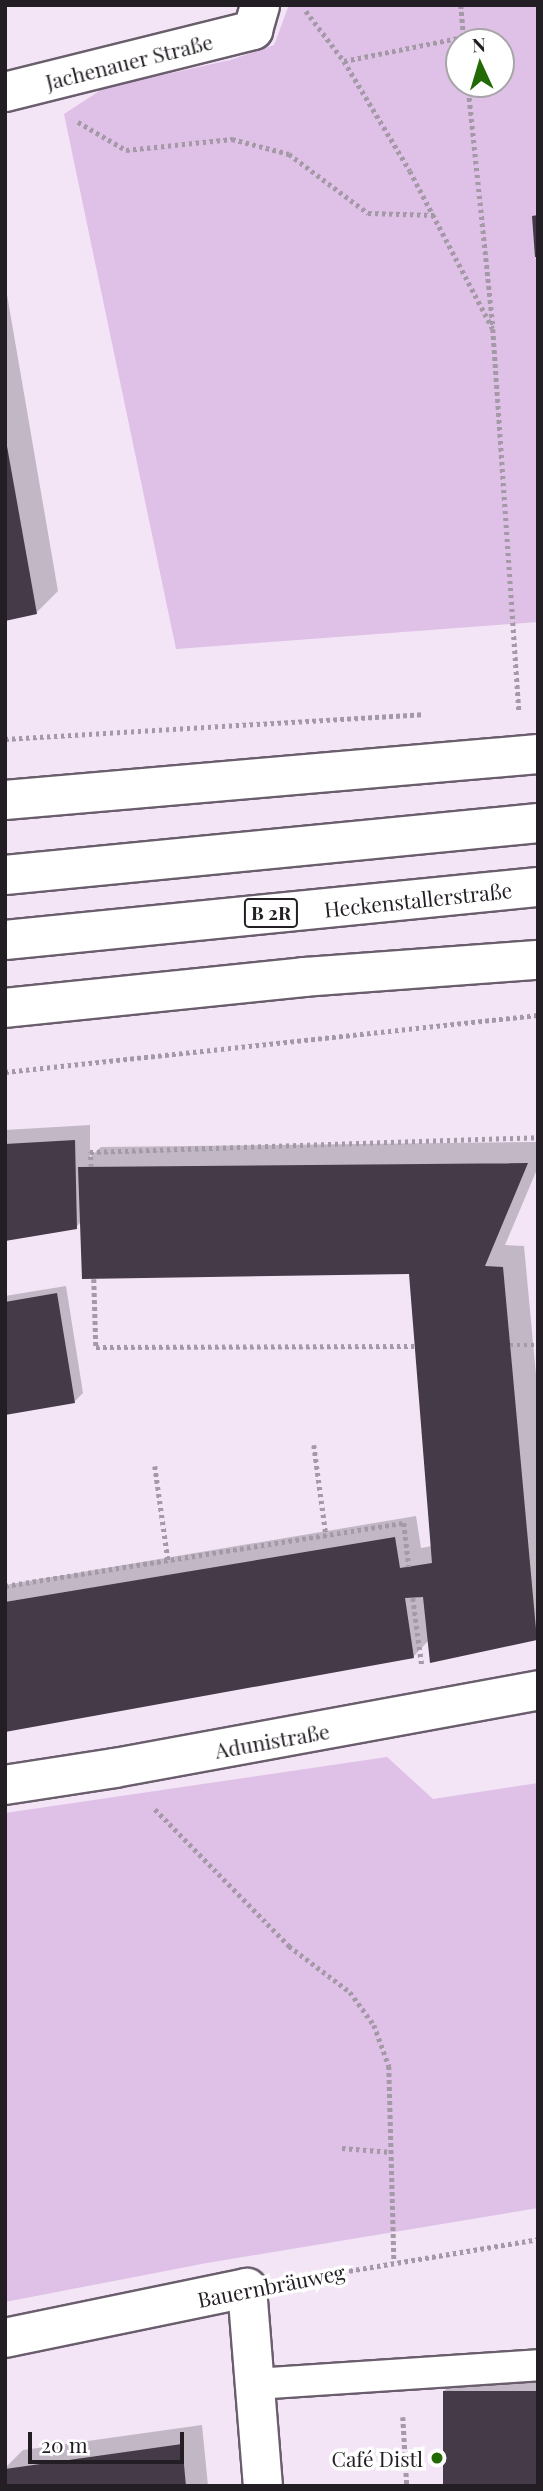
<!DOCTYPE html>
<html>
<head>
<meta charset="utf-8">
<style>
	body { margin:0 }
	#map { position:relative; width:543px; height:2491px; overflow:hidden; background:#f3e5f6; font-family:"Playfair Display",serif }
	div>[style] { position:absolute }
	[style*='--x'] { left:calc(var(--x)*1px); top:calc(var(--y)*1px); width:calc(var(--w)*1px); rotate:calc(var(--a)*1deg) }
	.green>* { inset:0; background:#dfc0e7 }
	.shadow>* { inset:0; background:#0003 }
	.building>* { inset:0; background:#453a47; transform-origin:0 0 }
	.path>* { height:4.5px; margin-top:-2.25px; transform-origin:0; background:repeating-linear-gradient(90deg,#a499a6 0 3.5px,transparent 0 7px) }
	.roads { filter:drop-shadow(2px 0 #6a5e6d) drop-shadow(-2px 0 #6a5e6d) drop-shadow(0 2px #6a5e6d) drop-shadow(0 -2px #6a5e6d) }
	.lane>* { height:30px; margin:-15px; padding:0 15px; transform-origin:15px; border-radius:15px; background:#fff }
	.street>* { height:38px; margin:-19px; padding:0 19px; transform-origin:19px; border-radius:19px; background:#fff }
	.highway>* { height:38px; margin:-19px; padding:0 19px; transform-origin:19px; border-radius:19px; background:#fff }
	.dots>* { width:19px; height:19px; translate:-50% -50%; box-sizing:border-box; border:4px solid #fff; border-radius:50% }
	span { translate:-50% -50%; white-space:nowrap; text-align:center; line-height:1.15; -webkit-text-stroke:7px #fff; paint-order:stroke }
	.shield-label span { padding:2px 5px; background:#fff; border:2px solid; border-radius:5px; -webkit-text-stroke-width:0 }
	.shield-label { font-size:19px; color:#231e24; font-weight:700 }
	.street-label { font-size:21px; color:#231e24 }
	.poi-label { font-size:21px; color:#231e24 }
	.right { translate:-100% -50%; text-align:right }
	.frame { position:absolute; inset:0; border:7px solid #231e24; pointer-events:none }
	.north { position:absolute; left:445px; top:28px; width:70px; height:70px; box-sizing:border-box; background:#fff; border:2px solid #a7a5a7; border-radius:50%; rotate:356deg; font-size:19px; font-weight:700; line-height:28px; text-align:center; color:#231e24 }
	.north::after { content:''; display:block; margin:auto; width:24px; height:32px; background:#216a05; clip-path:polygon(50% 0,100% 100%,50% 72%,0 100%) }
	.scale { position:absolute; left:28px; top:2432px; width:156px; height:32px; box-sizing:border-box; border:4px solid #231e24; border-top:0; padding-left:9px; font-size:21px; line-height:24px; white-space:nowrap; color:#231e24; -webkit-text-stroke:5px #fff; paint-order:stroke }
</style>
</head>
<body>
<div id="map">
	<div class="green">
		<div style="clip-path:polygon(evenodd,289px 5px,538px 5px,538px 622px,176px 649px,64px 114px,104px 88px,230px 60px,274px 45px,289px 5px,459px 42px,501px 42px,501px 84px,459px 84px,459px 42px)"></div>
		<div style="clip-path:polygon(387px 1757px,433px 1799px,538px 1783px,538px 2208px,207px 2263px,5px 2302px,5px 1813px)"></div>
	</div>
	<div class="shadow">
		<div style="clip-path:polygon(5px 283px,58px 591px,36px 613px,5px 619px)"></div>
		<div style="clip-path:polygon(90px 1125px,90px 1157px,101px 1147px,538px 1142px,538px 1167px,505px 1245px,524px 1246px,538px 1396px,537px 1638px,429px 1640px,413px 1657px,5px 1730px,5px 1585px,416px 1516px,421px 1548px,432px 1546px,410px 1272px,81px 1222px,76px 1227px,5px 1239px,5px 1130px)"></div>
		<div style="clip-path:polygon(66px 1286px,83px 1393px,75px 1401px,5px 1413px,5px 1296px)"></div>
		<div style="clip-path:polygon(466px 2370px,538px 2370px,538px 2486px,444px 2391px)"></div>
		<div style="clip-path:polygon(202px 2425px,208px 2486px,5px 2486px,5px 2468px,23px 2450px)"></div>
	</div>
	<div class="building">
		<div style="clip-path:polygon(538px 215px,538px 257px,535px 257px,532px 216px)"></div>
		<div style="clip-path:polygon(5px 435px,37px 614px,5px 621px)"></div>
		<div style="clip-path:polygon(75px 1140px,77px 1229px,5px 1241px,5px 1144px)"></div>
		<div style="clip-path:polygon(528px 1163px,485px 1266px,503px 1267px,537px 1640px,430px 1663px,423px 1597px,405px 1598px,414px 1658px,5px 1732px,5px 1602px,395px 1537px,400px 1568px,432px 1563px,409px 1274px,82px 1279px,78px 1167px)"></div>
		<div style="clip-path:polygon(57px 1293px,75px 1403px,5px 1415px,5px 1302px)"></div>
		<div style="left:443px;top:2391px;width:95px;height:95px"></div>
		<div style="clip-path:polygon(182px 2444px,186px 2486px,5px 2486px,5px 2469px)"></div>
	</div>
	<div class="path">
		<div style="--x:461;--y:5;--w:37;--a:85"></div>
		<div style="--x:306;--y:11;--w:63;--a:52.8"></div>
		<div style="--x:344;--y:61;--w:128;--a:59"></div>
		<div style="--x:410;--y:171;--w:178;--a:62.3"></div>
		<div style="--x:493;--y:329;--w:382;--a:86.1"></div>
		<div style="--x:344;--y:61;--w:121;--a:-11.4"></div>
		<div style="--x:468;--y:84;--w:244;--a:84.1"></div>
		<div style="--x:78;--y:122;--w:56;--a:30.3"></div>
		<div style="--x:126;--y:150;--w:107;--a:-5.9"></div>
		<div style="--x:232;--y:139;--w:59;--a:14.7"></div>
		<div style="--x:289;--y:154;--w:99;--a:36.8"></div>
		<div style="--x:368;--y:213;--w:66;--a:1.7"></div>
		<div style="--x:5;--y:739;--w:418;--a:-3.4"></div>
		<div style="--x:5;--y:1072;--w:536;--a:-6.1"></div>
		<div style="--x:91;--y:1167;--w:15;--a:-94"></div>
		<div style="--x:90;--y:1152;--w:448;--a:-1.9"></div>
		<div style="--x:94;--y:1279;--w:68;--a:88.3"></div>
		<div style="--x:96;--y:1347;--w:318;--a:-0.2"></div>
		<div style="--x:510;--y:1345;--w:28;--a:0"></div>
		<div style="--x:314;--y:1445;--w:91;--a:82.4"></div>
		<div style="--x:155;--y:1466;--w:95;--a:82.1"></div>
		<div style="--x:5;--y:1586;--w:404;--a:-9"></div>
		<div style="--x:404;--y:1523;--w:44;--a:83.5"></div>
		<div style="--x:413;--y:1598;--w:69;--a:82.5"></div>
		<div style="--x:155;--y:1809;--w:192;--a:45.6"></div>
		<div style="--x:289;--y:1946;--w:76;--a:37"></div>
		<div style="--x:350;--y:1992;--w:41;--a:54"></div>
		<div style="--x:374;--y:2025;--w:44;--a:69.9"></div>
		<div style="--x:389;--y:2066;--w:196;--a:88.5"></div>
		<div style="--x:342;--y:2148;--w:49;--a:4.7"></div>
		<div style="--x:294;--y:2280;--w:247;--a:-9.5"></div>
		<div style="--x:403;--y:2417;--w:69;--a:86.7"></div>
	</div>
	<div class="roads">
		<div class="lane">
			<div style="--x:255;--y:2384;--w:284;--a:-3.8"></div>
		</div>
		<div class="street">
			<div style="--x:5;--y:92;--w:256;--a:-14"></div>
			<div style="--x:253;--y:30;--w:26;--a:-74"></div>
			<div style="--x:5;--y:1785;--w:111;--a:-8.8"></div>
			<div style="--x:115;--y:1768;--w:430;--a:-10.4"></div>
			<div style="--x:5;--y:2338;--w:247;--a:-11.7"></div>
			<div style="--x:247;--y:2288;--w:199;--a:85.4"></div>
		</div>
		<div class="highway">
			<div style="--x:5;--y:800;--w:535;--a:-4.93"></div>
			<div style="--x:5;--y:875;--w:536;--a:-5.57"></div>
			<div style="--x:5;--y:940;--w:536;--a:-5.68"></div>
			<div style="--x:5;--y:1008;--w:301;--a:-5.9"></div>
			<div style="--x:304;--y:977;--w:235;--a:-4.2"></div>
		</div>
	</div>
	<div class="dots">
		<div style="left:437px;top:2458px;background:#216a05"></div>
	</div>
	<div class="shield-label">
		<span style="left:271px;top:913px">B 2R</span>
	</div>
	<div class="street-label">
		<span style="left:129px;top:61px;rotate:-14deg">Jachenauer Straße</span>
		<span style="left:418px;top:899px;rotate:-6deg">Heckenstallerstraße</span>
		<span style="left:272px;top:1740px;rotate:-10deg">Adunistraße</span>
		<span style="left:271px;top:2285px;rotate:-11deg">Bauernbräuweg</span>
	</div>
	<div class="poi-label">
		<span class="right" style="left:423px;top:2458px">Café Distl</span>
	</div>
	<div class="frame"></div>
	<div class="north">N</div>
	<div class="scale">20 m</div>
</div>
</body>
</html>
